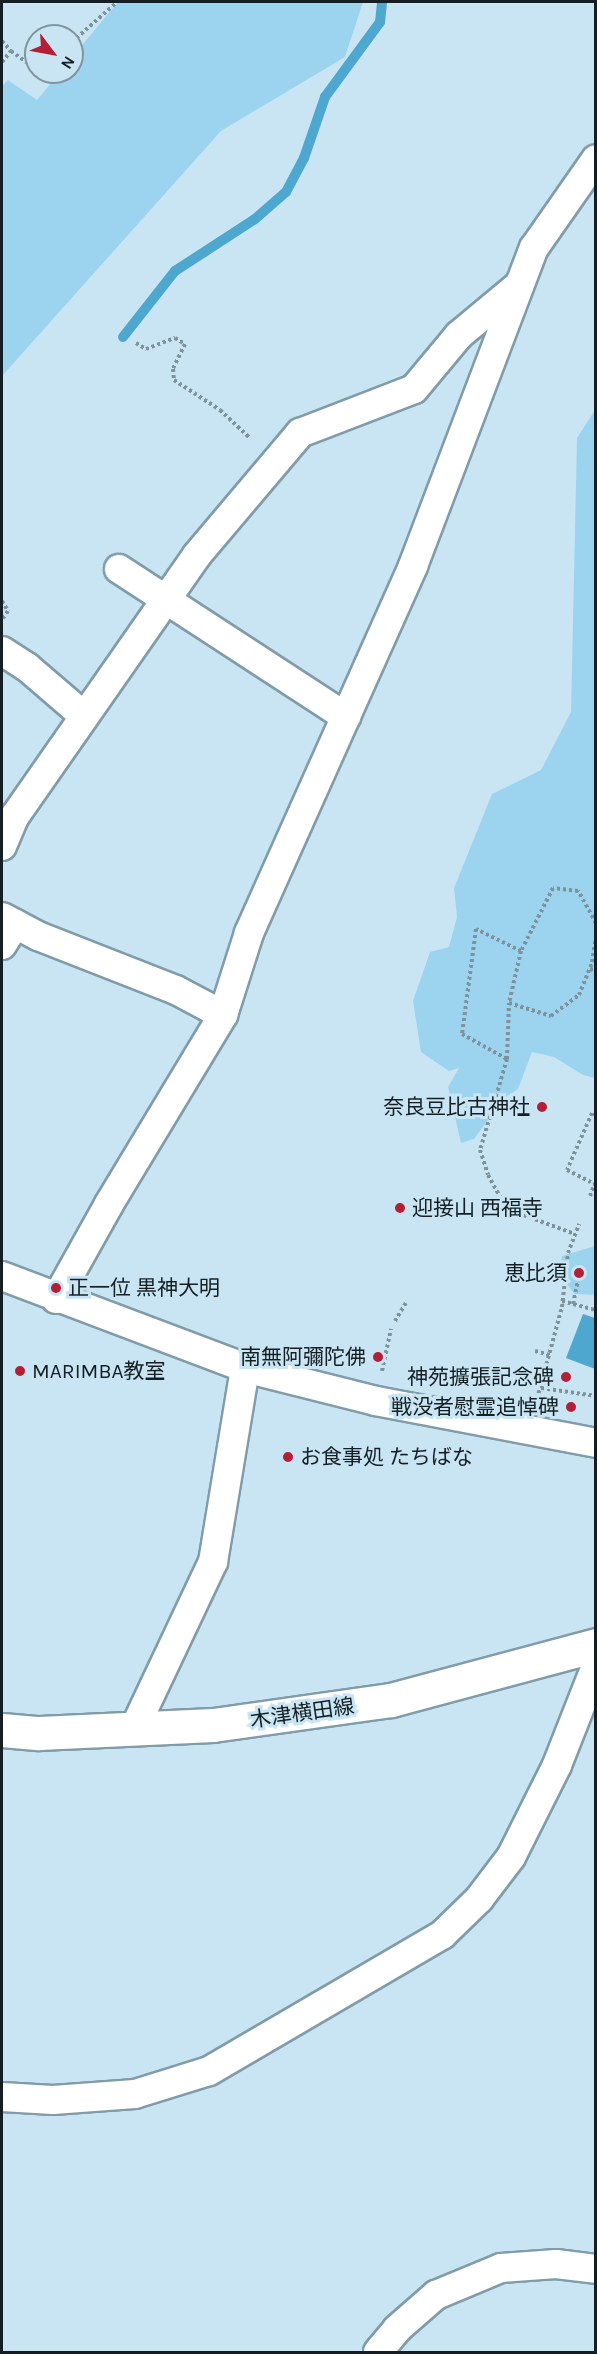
<!DOCTYPE html>
<html>
<head>
<meta charset="utf-8">
<style>
	body { margin:0 }
	#map { position:relative; width:597px; height:2354px; overflow:hidden; background:#c9e5f4; font-family:Karla,"Noto Sans JP",sans-serif }
	div>[style] { position:absolute }
	[style*='--x'] { left:calc(var(--x)*1px); top:calc(var(--y)*1px); width:calc(var(--w)*1px); rotate:calc(var(--a)*1deg) }
	.green>* { inset:0; background:#9cd4f0 }
	.water>* { inset:0; background:#4ea7ce }
	.stream>* { height:10px; margin:-5px; padding:0 5px; transform-origin:5px; border-radius:5px; background:#4ea7ce }
	.path>* { height:4px; margin-top:-2px; transform-origin:0; background:repeating-linear-gradient(90deg,#7d929c 0 3px,transparent 0 6px) }
	.roads { filter:drop-shadow(2px 0 #819ca9) drop-shadow(-2px 0 #819ca9) drop-shadow(0 2px #819ca9) drop-shadow(0 -2px #819ca9) }
	.minor>* { height:28px; margin:-14px; padding:0 14px; transform-origin:14px; border-radius:14px; background:#fff }
	.secondary>* { height:33px; margin:-16.5px; padding:0 16.5px; transform-origin:16.5px; border-radius:16.5px; background:#fff }
	.dots>* { width:16px; height:16px; translate:-50% -50%; box-sizing:border-box; border:3px solid #c9e5f4; border-radius:50% }
	span { translate:-50% -50%; white-space:nowrap; text-align:center; line-height:1.15; -webkit-text-stroke:6px #c9e5f4; paint-order:stroke }
	.poi-label { font-size:21px; color:#141e23 }
	.right { translate:-100% -50%; text-align:right }
	.left { translate:0 -50%; text-align:left }
	.street-label { font-size:21px; color:#141e23 }
	.frame { position:absolute; inset:0; border:3px solid #141e23; pointer-events:none }
	.north { position:absolute; left:24px; top:24px; width:60px; height:60px; box-sizing:border-box; background:#c9e5f4; border:2px solid #8195a0; border-radius:50%; rotate:122deg; font-size:16px; font-weight:700; line-height:24px; text-align:center; color:#141e23 }
	.north::after { content:''; display:block; margin:auto; width:21px; height:27px; background:#b21f36; clip-path:polygon(50% 0,100% 100%,50% 72%,0 100%) }
</style>
</head>
<body>
<div id="map">
	<div class="green">
		<div style="clip-path:polygon(118px 2px,363px 2px,345px 57px,221px 131px,2px 376px,2px 86px,8px 80px,37px 100px,60px 72px,72px 72px,72px 57px)"></div>
		<div style="clip-path:polygon(595px 410px,595px 1078px,583px 1075px,554px 1057px,532px 1052px,518px 1089px,504px 1098px,474px 1139px,461px 1143px,448px 1087px,459px 1068px,449px 1071px,421px 1052px,413px 1001px,430px 952px,449px 947px,457px 917px,454px 888px,492px 794px,541px 770px,571px 712px,577px 438px)"></div>
		<div style="clip-path:polygon(595px 1246px,595px 1295px,575px 1294px,559px 1275px,562px 1256px)"></div>
	</div>
	<div class="water">
		<div style="clip-path:polygon(583px 1314px,595px 1318px,595px 1369px,566px 1358px)"></div>
	</div>
	<div class="stream">
		<div style="--x:123;--y:337;--w:84;--a:-51.8"></div>
		<div style="--x:175;--y:271;--w:95;--a:-33"></div>
		<div style="--x:255;--y:219;--w:41;--a:-41.1"></div>
		<div style="--x:286;--y:192;--w:38;--a:-62"></div>
		<div style="--x:304;--y:158;--w:65;--a:-71"></div>
		<div style="--x:325;--y:97;--w:93;--a:-53.7"></div>
		<div style="--x:380;--y:22;--w:20;--a:-84"></div>
	</div>
	<div class="path">
		<div style="--x:2;--y:41;--w:13;--a:48"></div>
		<div style="--x:72;--y:42;--w:60;--a:-41.6"></div>
		<div style="--x:2;--y:62;--w:14;--a:-51"></div>
		<div style="--x:11;--y:51;--w:31;--a:36"></div>
		<div style="--x:136;--y:343;--w:12;--a:31"></div>
		<div style="--x:146;--y:349;--w:31;--a:-21"></div>
		<div style="--x:175;--y:338;--w:12;--a:31"></div>
		<div style="--x:185;--y:344;--w:28;--a:116"></div>
		<div style="--x:173;--y:369;--w:11;--a:85"></div>
		<div style="--x:174;--y:380;--w:55;--a:33.1"></div>
		<div style="--x:220;--y:410;--w:42;--a:43.1"></div>
		<div style="--x:2;--y:601;--w:12;--a:59"></div>
		<div style="--x:8;--y:611;--w:9;--a:126"></div>
		<div style="--x:596;--y:923;--w:37;--a:-119"></div>
		<div style="--x:578;--y:891;--w:25;--a:-173"></div>
		<div style="--x:553;--y:888;--w:71;--a:116.9"></div>
		<div style="--x:521;--y:951;--w:53;--a:103"></div>
		<div style="--x:509;--y:1003;--w:44;--a:17.2"></div>
		<div style="--x:551;--y:1016;--w:35;--a:-37"></div>
		<div style="--x:579;--y:995;--w:35;--a:-68"></div>
		<div style="--x:592;--y:962;--w:26;--a:-81"></div>
		<div style="--x:521;--y:951;--w:50;--a:-153.9"></div>
		<div style="--x:476;--y:929;--w:106;--a:97.6"></div>
		<div style="--x:462;--y:1034;--w:51;--a:29.1"></div>
		<div style="--x:507;--y:1059;--w:95;--a:106.5"></div>
		<div style="--x:480;--y:1150;--w:26;--a:72"></div>
		<div style="--x:488;--y:1175;--w:39;--a:61"></div>
		<div style="--x:507;--y:1209;--w:72;--a:20.2"></div>
		<div style="--x:590;--y:969;--w:6;--a:18"></div>
		<div style="--x:507;--y:1059;--w:56;--a:-88"></div>
		<div style="--x:596;--y:1115;--w:4;--a:-153"></div>
		<div style="--x:592;--y:1113;--w:62;--a:113.7"></div>
		<div style="--x:567;--y:1170;--w:33;--a:27"></div>
		<div style="--x:590;--y:1196;--w:14;--a:-69"></div>
		<div style="--x:562;--y:1301;--w:35;--a:15"></div>
		<div style="--x:573;--y:1304;--w:30;--a:-78"></div>
		<div style="--x:395;--y:1321;--w:21;--a:-59"></div>
		<div style="--x:535;--y:1351;--w:16;--a:15"></div>
		<div style="--x:382;--y:1371;--w:43;--a:-77.9"></div>
		<div style="--x:541;--y:1388;--w:56;--a:8.3"></div>
		<div style="--x:537;--y:1399;--w:95;--a:-74.8"></div>
		<div style="--x:562;--y:1307;--w:54;--a:-83.7"></div>
		<div style="--x:568;--y:1253;--w:31;--a:-69"></div>
	</div>
	<div class="roads">
		<div class="minor">
			<div style="--x:119;--y:569;--w:271;--a:33.1"></div>
			<div style="--x:2;--y:651;--w:30;--a:33"></div>
			<div style="--x:27;--y:667;--w:75;--a:40.7"></div>
			<div style="--x:2;--y:846;--w:33;--a:-67"></div>
			<div style="--x:15;--y:816;--w:318;--a:-55.1"></div>
			<div style="--x:197;--y:555;--w:160;--a:-49.8"></div>
			<div style="--x:300;--y:433;--w:122;--a:-21.1"></div>
			<div style="--x:414;--y:389;--w:70;--a:-50.2"></div>
			<div style="--x:459;--y:335;--w:77;--a:-39.7"></div>
			<div style="--x:2;--y:917;--w:41;--a:27.8"></div>
			<div style="--x:38;--y:936;--w:148;--a:21.4"></div>
			<div style="--x:176;--y:990;--w:53;--a:28"></div>
			<div style="--x:2;--y:945;--w:25;--a:-58"></div>
			<div style="--x:2;--y:1276;--w:260;--a:20.7"></div>
			<div style="--x:245;--y:1368;--w:135;--a:14.1"></div>
			<div style="--x:376;--y:1401;--w:224;--a:10.8"></div>
			<div style="--x:56;--y:1299;--w:109;--a:-60.8"></div>
			<div style="--x:109;--y:1204;--w:221;--a:-58.9"></div>
			<div style="--x:223;--y:1015;--w:86;--a:-72.4"></div>
			<div style="--x:249;--y:933;--w:402;--a:-65.9"></div>
			<div style="--x:413;--y:566;--w:340;--a:-69.2"></div>
			<div style="--x:534;--y:248;--w:108;--a:-55.1"></div>
			<div style="--x:134;--y:1729;--w:185;--a:-64.7"></div>
			<div style="--x:213;--y:1562;--w:197;--a:-80.6"></div>
			<div style="--x:2;--y:2097;--w:51;--a:3.4"></div>
			<div style="--x:53;--y:2100;--w:82;--a:-4.2"></div>
			<div style="--x:135;--y:2094;--w:77;--a:-17.3"></div>
			<div style="--x:209;--y:2071;--w:270;--a:-30.3"></div>
			<div style="--x:442;--y:1935;--w:52;--a:-44.2"></div>
			<div style="--x:479;--y:1899;--w:53;--a:-52.7"></div>
			<div style="--x:511;--y:1857;--w:103;--a:-63.4"></div>
			<div style="--x:557;--y:1765;--w:106;--a:-68.5"></div>
			<div style="--x:378;--y:2352;--w:30;--a:-50"></div>
			<div style="--x:397;--y:2329;--w:52;--a:-41.1"></div>
			<div style="--x:436;--y:2295;--w:70;--a:-22.6"></div>
			<div style="--x:501;--y:2268;--w:55;--a:-4.2"></div>
			<div style="--x:556;--y:2264;--w:40;--a:7.1"></div>
		</div>
		<div class="secondary">
			<div style="--x:2;--y:1730;--w:37;--a:5"></div>
			<div style="--x:39;--y:1733;--w:174;--a:-2.6"></div>
			<div style="--x:213;--y:1725;--w:180;--a:-8"></div>
			<div style="--x:391;--y:1700;--w:212;--a:-15"></div>
		</div>
	</div>
	<div class="dots">
		<div style="left:542px;top:1107px;background:#b21f36"></div>
		<div style="left:400px;top:1208px;background:#b21f36"></div>
		<div style="left:579px;top:1273px;background:#b21f36"></div>
		<div style="left:56px;top:1288px;background:#b21f36"></div>
		<div style="left:378px;top:1357px;background:#b21f36"></div>
		<div style="left:20px;top:1371px;background:#b21f36"></div>
		<div style="left:566px;top:1377px;background:#b21f36"></div>
		<div style="left:571px;top:1407px;background:#b21f36"></div>
		<div style="left:288px;top:1457px;background:#b21f36"></div>
	</div>
	<div class="poi-label">
		<span class="right" style="left:530px;top:1107px">奈良豆比古神社</span>
		<span class="left" style="left:412px;top:1208px">迎接山 西福寺</span>
		<span class="right" style="left:567px;top:1273px">恵比須</span>
		<span class="left" style="left:68px;top:1288px">正一位 黒神大明</span>
		<span class="right" style="left:366px;top:1357px">南無阿彌陀佛</span>
		<span class="left" style="left:32px;top:1371px">MARIMBA教室</span>
		<span class="right" style="left:554px;top:1377px">神苑擴張記念碑</span>
		<span class="right" style="left:559px;top:1407px">戦没者慰霊追悼碑</span>
		<span class="left" style="left:300px;top:1457px">お食事処 たちばな</span>
	</div>
	<div class="street-label">
		<span style="left:302px;top:1713px;rotate:-8deg">木津横田線</span>
	</div>
	<div class="frame"></div>
	<div class="north">N</div>
</div>
</body>
</html>
